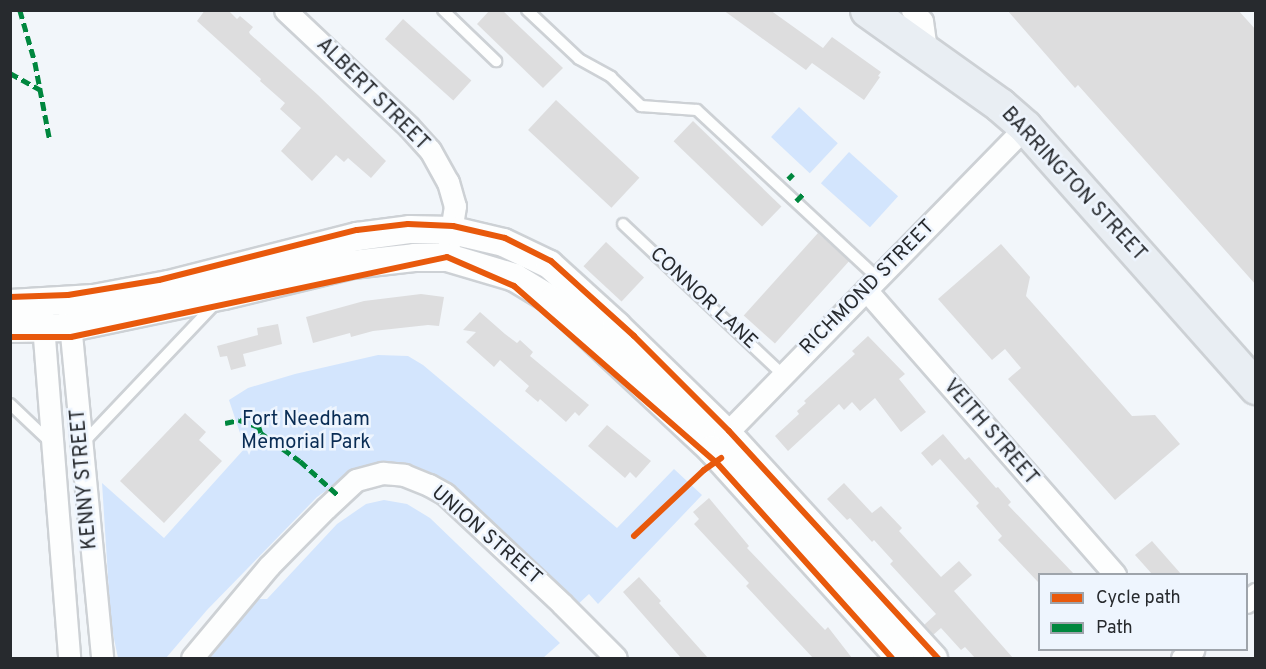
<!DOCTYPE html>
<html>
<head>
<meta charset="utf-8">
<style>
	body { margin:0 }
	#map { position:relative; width:1266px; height:669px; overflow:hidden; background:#f2f6fa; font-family:Overpass,sans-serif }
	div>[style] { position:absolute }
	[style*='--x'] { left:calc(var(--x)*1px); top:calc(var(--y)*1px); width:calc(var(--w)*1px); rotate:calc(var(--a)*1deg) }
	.green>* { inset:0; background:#d3e5fd; transform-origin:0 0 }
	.building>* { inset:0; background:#ddddde; transform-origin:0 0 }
	.roads { filter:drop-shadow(2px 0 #cdd1d5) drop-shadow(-2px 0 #cdd1d5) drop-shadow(0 2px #cdd1d5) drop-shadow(0 -2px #cdd1d5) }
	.service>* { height:10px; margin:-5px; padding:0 5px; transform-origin:5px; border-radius:5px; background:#fdfefe }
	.minor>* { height:21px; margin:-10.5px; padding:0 10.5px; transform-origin:10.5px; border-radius:10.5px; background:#fdfefe }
	.tertiary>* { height:27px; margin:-13.5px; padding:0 13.5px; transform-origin:13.5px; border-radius:13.5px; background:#fdfefe }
	.primary>* { height:33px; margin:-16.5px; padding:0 16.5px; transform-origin:16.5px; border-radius:16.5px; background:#e9eef3 }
	.quiet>* { height:4.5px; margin-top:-2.25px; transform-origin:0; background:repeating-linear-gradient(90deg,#00873e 0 9px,transparent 0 13.5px) }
	.cycleway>* { height:6px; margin:-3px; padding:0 3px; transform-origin:3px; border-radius:3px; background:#e8590c }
	span { translate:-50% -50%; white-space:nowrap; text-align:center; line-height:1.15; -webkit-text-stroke:5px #eef5fe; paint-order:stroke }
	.street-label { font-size:20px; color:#272a2e }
	.park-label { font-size:20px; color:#092c54 }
	.frame { position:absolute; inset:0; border:12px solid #272a2e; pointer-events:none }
	.legend { position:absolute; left:1038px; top:573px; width:210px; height:78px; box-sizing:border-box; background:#eef5fe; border:2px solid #9ea4ab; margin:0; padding:8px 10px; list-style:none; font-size:18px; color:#272a2e }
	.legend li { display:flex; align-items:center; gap:12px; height:30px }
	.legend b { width:30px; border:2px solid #9ea4ab }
</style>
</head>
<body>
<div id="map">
	<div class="green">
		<div style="left:799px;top:107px;width:53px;height:41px;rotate:43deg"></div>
		<div style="left:849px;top:152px;width:66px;height:42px;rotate:42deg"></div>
		<div style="clip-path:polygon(378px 355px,408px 356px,423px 365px,617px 528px,674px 469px,702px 495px,598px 604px,589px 594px,575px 607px,447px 489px,341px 480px,317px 497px,207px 610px,166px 658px,118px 658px,111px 624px,102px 483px,164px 538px,245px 448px,229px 400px,248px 388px,295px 374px)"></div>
		<div style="clip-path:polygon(384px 500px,407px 504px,430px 518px,560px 643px,543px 658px,210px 658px,258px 599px,267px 599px,337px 524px,366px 504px)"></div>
	</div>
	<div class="building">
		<div style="clip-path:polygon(205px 10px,228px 10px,237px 19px,240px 16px,253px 27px,249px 32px,250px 34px,318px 95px,386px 161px,371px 178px,348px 158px,344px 162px,336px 155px,312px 181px,281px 151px,301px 128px,280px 109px,285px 103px,260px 81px,261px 79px,197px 21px)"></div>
		<div style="clip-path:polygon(490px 10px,502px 10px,563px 68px,543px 88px,477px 24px)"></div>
		<div style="clip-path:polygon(723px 10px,770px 10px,823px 48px,832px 37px,881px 72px,878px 76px,880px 77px,864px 100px,812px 63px,806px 70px)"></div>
		<div style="clip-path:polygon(1007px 10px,1238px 10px,1256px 30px,1256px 285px,1078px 85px,1075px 88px)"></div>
		<div style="left:403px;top:19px;width:92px;height:27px;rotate:42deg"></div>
		<div style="left:556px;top:100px;width:114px;height:41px;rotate:43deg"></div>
		<div style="left:693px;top:121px;width:123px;height:28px;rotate:44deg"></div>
		<div style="left:818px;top:233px;width:42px;height:111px;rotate:42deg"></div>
		<div style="left:606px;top:242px;width:52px;height:33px;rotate:43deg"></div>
		<div style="clip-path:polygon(1001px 244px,1030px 277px,1026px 296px,1132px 416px,1155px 415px,1180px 444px,1115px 500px,1008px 379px,1021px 368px,1005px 349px,992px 360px,938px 299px)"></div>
		<div style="clip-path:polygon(421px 294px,444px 297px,439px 326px,428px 325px,373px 331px,351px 337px,350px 333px,313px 343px,306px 317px,364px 301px)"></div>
		<div style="clip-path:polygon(480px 312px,505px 334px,517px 343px,520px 340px,533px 352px,530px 356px,589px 405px,579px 416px,575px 412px,566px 422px,540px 399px,538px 402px,525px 391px,529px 386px,500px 360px,494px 367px,466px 342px,476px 332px,463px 330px)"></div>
		<div style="clip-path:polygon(278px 324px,282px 344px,243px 354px,246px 366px,231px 370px,227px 356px,220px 357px,217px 346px,258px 335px,257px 328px)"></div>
		<div style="clip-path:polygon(868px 336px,905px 374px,899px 379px,926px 412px,901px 432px,875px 398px,860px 411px,852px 402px,844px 410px,839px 404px,788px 451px,775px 436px,799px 414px,797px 411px,806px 403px,804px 401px,855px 354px,852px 351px)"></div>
		<div style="clip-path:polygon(185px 413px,206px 432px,199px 440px,222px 461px,164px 523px,120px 481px)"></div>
		<div style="clip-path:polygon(607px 425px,651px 461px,636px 478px,630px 472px,625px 478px,588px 446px)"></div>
		<div style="clip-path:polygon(943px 434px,965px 460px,969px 457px,996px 488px,998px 487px,1011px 502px,1008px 505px,1074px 574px,1040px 574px,1038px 582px,998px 540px,1002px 536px,976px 506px,979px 503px,940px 459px,932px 466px,921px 453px)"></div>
		<div style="clip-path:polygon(844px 483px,872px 513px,881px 506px,902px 528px,899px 531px,941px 577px,959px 561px,972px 575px,954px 591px,1013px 658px,975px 658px,965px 647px,961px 650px,941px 628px,933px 635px,924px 625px,936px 614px,890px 564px,893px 561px,874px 540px,872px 542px,850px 518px,847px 520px,827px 499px)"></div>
		<div style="clip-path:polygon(709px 498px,749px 546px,747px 548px,825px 630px,828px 627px,852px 658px,813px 658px,746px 586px,749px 583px,694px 524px,699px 519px,693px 512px)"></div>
		<div style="clip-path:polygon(1152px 541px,1181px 574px,1152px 574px,1135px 555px)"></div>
		<div style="clip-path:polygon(639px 577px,661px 601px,659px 603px,708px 658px,681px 658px,623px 592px)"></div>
	</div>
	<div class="roads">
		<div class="service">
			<div style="--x:443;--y:10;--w:74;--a:43.9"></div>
			<div style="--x:527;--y:10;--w:71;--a:43.3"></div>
			<div style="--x:579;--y:59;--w:37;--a:29"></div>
			<div style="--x:611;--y:77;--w:42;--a:44"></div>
			<div style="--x:641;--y:106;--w:56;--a:4.1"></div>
			<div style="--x:697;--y:110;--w:247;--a:42.9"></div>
			<div style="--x:623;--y:224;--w:220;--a:43.3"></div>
			<div style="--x:10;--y:404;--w:54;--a:43.5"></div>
			<div style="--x:83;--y:443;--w:195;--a:-46.5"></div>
		</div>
		<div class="minor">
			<div style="--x:285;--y:10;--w:170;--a:43.3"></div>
			<div style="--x:409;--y:127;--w:31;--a:48"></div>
			<div style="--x:430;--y:150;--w:37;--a:61"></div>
			<div style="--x:448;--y:182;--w:25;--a:74"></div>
			<div style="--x:455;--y:206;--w:39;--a:99"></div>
			<div style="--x:912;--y:10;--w:15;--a:48"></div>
			<div style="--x:922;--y:21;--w:30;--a:82"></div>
			<div style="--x:866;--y:290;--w:378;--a:48.8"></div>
			<div style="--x:42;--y:312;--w:347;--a:85.5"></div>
			<div style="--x:69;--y:313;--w:347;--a:84.5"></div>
			<div style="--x:716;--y:444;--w:443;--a:-45.7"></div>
			<div style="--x:1246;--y:602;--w:13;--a:-39"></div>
			<div style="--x:192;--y:658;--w:120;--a:-50.1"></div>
			<div style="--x:269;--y:566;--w:81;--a:-45.5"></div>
			<div style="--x:326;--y:508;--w:41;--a:-43"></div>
			<div style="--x:356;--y:480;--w:28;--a:-15"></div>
			<div style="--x:383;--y:473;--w:21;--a:5"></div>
			<div style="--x:404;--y:475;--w:27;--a:22"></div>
			<div style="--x:429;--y:485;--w:18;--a:29"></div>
			<div style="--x:445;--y:494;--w:161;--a:43.2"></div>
			<div style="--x:562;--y:604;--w:76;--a:45"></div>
			<div style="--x:1182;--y:658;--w:14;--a:-36"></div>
		</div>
		<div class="tertiary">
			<div style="--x:10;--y:303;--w:83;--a:-3.4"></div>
			<div style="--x:93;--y:298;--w:76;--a:-10.6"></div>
			<div style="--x:168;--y:284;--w:195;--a:-14.3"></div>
			<div style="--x:357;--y:236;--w:52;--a:-7.7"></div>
			<div style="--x:409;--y:229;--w:43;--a:1.3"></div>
			<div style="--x:452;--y:230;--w:52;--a:13.2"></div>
			<div style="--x:503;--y:242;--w:51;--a:25.6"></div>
			<div style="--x:549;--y:264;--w:91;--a:42.3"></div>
			<div style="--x:616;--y:325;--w:155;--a:44.2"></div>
			<div style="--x:727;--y:433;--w:305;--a:47.5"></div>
			<div style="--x:10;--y:328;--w:60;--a:-1"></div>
			<div style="--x:70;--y:327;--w:156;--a:-11.8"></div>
			<div style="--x:223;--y:295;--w:133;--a:-13.5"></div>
			<div style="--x:352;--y:264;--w:62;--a:-6.4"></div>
			<div style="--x:414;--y:257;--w:33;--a:0"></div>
			<div style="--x:447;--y:257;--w:70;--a:16.6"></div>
			<div style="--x:514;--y:277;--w:44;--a:31.2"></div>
			<div style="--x:552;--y:300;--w:218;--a:43.1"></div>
			<div style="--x:711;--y:449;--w:282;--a:47.9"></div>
		</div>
		<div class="primary">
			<div style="--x:867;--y:10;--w:163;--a:35.5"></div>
			<div style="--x:1000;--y:105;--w:33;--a:41"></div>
			<div style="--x:1025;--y:127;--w:348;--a:48.4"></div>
		</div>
	</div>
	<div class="quiet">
		<div style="--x:20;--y:10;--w:54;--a:73.9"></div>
		<div style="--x:35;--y:62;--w:80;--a:79.2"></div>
		<div style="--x:10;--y:73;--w:35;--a:29"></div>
		<div style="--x:788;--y:179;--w:7;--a:-45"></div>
		<div style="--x:796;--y:201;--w:10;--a:-45"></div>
		<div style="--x:225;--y:423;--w:14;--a:-12"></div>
		<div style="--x:239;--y:420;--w:21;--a:19"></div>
		<div style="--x:259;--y:427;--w:6;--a:72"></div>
		<div style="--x:261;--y:433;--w:48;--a:35.7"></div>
		<div style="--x:300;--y:461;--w:52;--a:41.9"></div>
	</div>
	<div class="cycleway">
		<div style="--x:10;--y:297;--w:58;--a:-2"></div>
		<div style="--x:68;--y:295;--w:92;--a:-9.4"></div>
		<div style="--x:159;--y:280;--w:204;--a:-14.2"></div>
		<div style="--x:357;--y:230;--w:51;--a:-6.7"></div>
		<div style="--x:408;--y:224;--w:45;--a:2.5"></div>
		<div style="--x:453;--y:226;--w:53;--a:13"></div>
		<div style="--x:505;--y:238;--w:51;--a:26.6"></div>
		<div style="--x:551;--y:261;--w:112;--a:42.1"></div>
		<div style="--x:634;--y:336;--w:134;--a:45"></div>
		<div style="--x:729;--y:431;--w:309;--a:47.4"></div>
		<div style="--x:10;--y:337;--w:61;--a:0"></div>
		<div style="--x:71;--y:337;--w:384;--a:-12"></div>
		<div style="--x:447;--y:257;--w:73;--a:23.4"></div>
		<div style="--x:514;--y:286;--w:268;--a:41.1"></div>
		<div style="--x:716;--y:462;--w:263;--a:48.1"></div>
		<div style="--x:634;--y:536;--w:96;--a:-43.3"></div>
		<div style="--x:704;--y:470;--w:21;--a:-35"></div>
	</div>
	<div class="street-label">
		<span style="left:372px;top:95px;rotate:45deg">ALBERT STREET</span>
		<span style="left:1073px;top:185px;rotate:47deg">BARRINGTON STREET</span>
		<span style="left:868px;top:288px;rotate:-45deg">RICHMOND STREET</span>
		<span style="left:703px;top:299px;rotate:43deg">CONNOR LANE</span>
		<span style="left:990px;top:433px;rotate:49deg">VEITH STREET</span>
		<span style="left:85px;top:479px;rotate:-95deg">KENNY STREET</span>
		<span style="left:486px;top:536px;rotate:41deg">UNION STREET</span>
	</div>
	<div class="park-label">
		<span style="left:306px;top:432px">Fort Needham<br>Memorial Park</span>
	</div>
	<div class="frame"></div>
	<ul class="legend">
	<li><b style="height:8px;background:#e8590c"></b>Cycle path</li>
	<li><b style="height:8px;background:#00873e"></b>Path</li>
	</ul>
</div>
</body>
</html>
